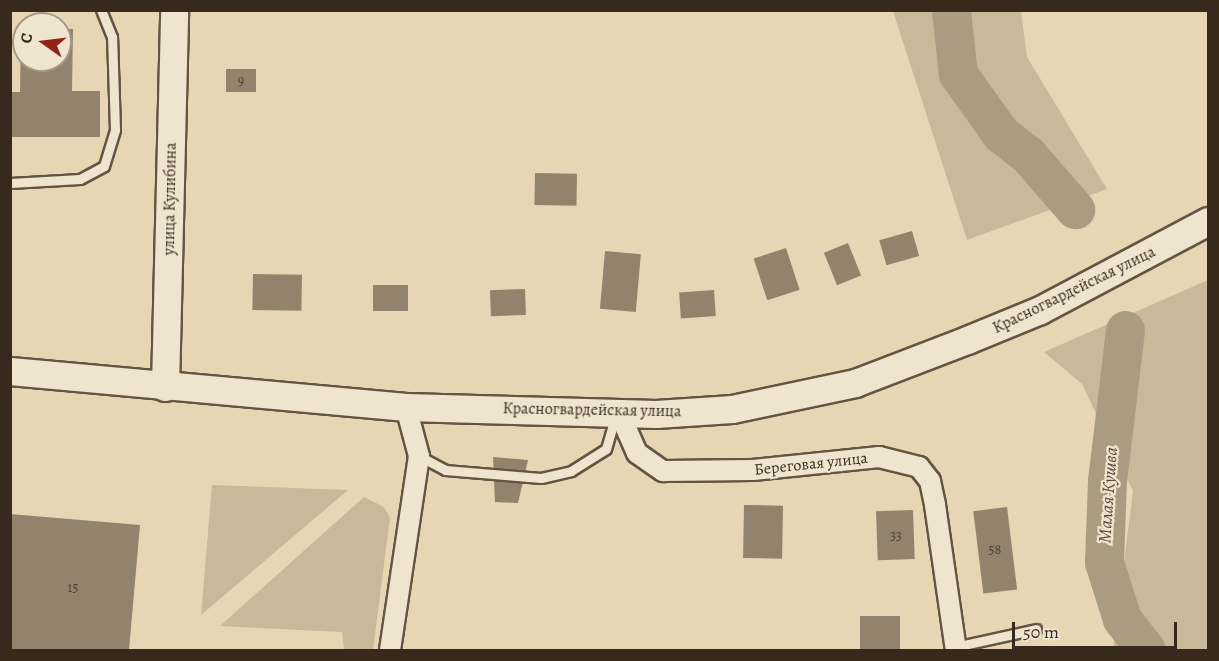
<!DOCTYPE html>
<html>
<head>
<meta charset="utf-8">
<style>
	body { margin:0 }
	#map { position:relative; width:1219px; height:661px; overflow:hidden; background:#e6d6b4; font-family:Alegreya,serif }
	div>[style] { position:absolute }
	[style*='--x'] { left:calc(var(--x)*1px); top:calc(var(--y)*1px); width:calc(var(--w)*1px); rotate:calc(var(--a)*1deg) }
	.green>* { inset:0; background:#c8b99a }
	.river>* { height:39px; margin:-19.5px; padding:0 19.5px; transform-origin:19.5px; border-radius:19.5px; background:#aa9c81 }
	.building>* { inset:0; background:#92836c; transform-origin:0 0 }
	.roads { filter:drop-shadow(2px 0 #635543) drop-shadow(-2px 0 #635543) drop-shadow(0 2px #635543) drop-shadow(0 -2px #635543) }
	.lane>* { height:9px; margin:-4.5px; padding:0 4.5px; transform-origin:4.5px; border-radius:4.5px; background:#efe4ce }
	.street>* { height:20px; margin:-10px; padding:0 10px; transform-origin:10px; border-radius:10px; background:#efe4ce }
	.secondary>* { height:27px; margin:-13.5px; padding:0 13.5px; transform-origin:13.5px; border-radius:13.5px; background:#efe4ce }
	span { translate:-50% -50%; white-space:nowrap; text-align:center; line-height:1.15; -webkit-text-stroke:4.5px #efe4ce; paint-order:stroke }
	.number-label { font-size:14px; color:#4e4031 }
	.number-label span { -webkit-text-stroke-width:0 }
	.street-label { font-size:16px; color:#372a1d }
	.water-label { font-size:18px; color:#5a4c3b; font-style:italic }
	.frame { position:absolute; inset:0; border:12px solid #372a1d; pointer-events:none }
	.north { position:absolute; left:12px; top:12px; width:60px; height:60px; box-sizing:border-box; background:#efe4ce; border:2px solid #a59a87; border-radius:50%; rotate:284deg; font-size:16px; font-weight:700; line-height:24px; text-align:center; color:#372a1d }
	.north::after { content:''; display:block; margin:auto; width:21px; height:27px; background:#8f2418; clip-path:polygon(50% 0,100% 100%,50% 72%,0 100%) }
	.scale { position:absolute; left:1012px; top:622px; width:165px; height:27px; box-sizing:border-box; border:3px solid #372a1d; border-top:0; padding-left:8px; font-size:18px; line-height:21px; white-space:nowrap; color:#372a1d; -webkit-text-stroke:4px #efe4ce; paint-order:stroke }
</style>
</head>
<body>
<div id="map">
	<div class="green">
		<div style="clip-path:polygon(893px 11px,1021px 11px,1027px 57px,1107px 189px,967px 240px)"></div>
		<div style="clip-path:polygon(1208px 280px,1208px 650px,1113px 650px,1133px 491px,1082px 384px,1044px 352px)"></div>
		<div style="clip-path:polygon(212px 485px,348px 490px,201px 615px)"></div>
		<div style="clip-path:polygon(364px 497px,384px 507px,390px 518px,373px 650px,344px 650px,342px 632px,220px 626px)"></div>
	</div>
	<div class="river">
		<div style="--x:951;--y:10;--w:64;--a:83.8"></div>
		<div style="--x:958;--y:74;--w:74;--a:54.4"></div>
		<div style="--x:1001;--y:134;--w:34;--a:38"></div>
		<div style="--x:1028;--y:155;--w:72;--a:49"></div>
		<div style="--x:1125;--y:330;--w:151;--a:96.8"></div>
		<div style="--x:1107;--y:480;--w:82;--a:92.1"></div>
		<div style="--x:1104;--y:562;--w:60;--a:72.5"></div>
		<div style="--x:1122;--y:619;--w:39;--a:52"></div>
	</div>
	<div class="building">
		<div style="clip-path:polygon(21px 29px,24px 60px,60px 60px,60px 29px,73px 29px,72px 91px,100px 91px,100px 137px,10px 137px,10px 92px,20px 92px)"></div>
		<div style="left:226px;top:69px;width:30px;height:23px"></div>
		<div style="left:535px;top:173px;width:42px;height:32px;rotate:1deg"></div>
		<div style="left:912px;top:231px;width:26px;height:34px;rotate:74deg"></div>
		<div style="left:848px;top:243px;width:35px;height:26px;rotate:68deg"></div>
		<div style="left:786px;top:248px;width:44px;height:34px;rotate:72deg"></div>
		<div style="left:605px;top:251px;width:36px;height:58px;rotate:5deg"></div>
		<div style="left:253px;top:274px;width:49px;height:36px;rotate:1deg"></div>
		<div style="left:373px;top:285px;width:35px;height:26px"></div>
		<div style="left:525px;top:289px;width:26px;height:35px;rotate:88deg"></div>
		<div style="left:714px;top:290px;width:26px;height:35px;rotate:86deg"></div>
		<div style="clip-path:polygon(493px 457px,528px 460px,518px 503px,495px 502px)"></div>
		<div style="left:744px;top:505px;width:39px;height:53px;rotate:1deg"></div>
		<div style="left:1007px;top:507px;width:83px;height:34px;rotate:83deg"></div>
		<div style="left:913px;top:510px;width:49px;height:37px;rotate:88deg"></div>
		<div style="clip-path:polygon(10px 514px,140px 525px,129px 650px,10px 650px)"></div>
		<div style="left:900px;top:616px;width:34px;height:40px;rotate:90deg"></div>
	</div>
	<div class="roads">
		<div class="lane">
			<div style="--x:10;--y:183;--w:70;--a:-3.3"></div>
			<div style="--x:80;--y:179;--w:27;--a:-28"></div>
			<div style="--x:104;--y:166;--w:38;--a:-73"></div>
			<div style="--x:115;--y:130;--w:93;--a:-91.8"></div>
			<div style="--x:112;--y:37;--w:29;--a:-112"></div>
			<div style="--x:419;--y:456;--w:30;--a:28"></div>
			<div style="--x:445;--y:470;--w:96;--a:4.8"></div>
			<div style="--x:541;--y:478;--w:31;--a:-13"></div>
			<div style="--x:571;--y:471;--w:41;--a:-32.2"></div>
			<div style="--x:606;--y:449;--w:35;--a:-74"></div>
			<div style="--x:955;--y:647;--w:83;--a:-12.5"></div>
		</div>
		<div class="street">
			<div style="--x:618;--y:410;--w:47;--a:66.2"></div>
			<div style="--x:637;--y:453;--w:32;--a:35"></div>
			<div style="--x:663;--y:471;--w:90;--a:-0.6"></div>
			<div style="--x:753;--y:470;--w:127;--a:-5.9"></div>
			<div style="--x:879;--y:457;--w:41;--a:14"></div>
			<div style="--x:919;--y:467;--w:18;--a:52"></div>
			<div style="--x:930;--y:481;--w:25;--a:78"></div>
			<div style="--x:935;--y:505;--w:147;--a:81.8"></div>
			<div style="--x:390;--y:650;--w:196;--a:-81.5"></div>
			<div style="--x:419;--y:456;--w:51;--a:-104.9"></div>
		</div>
		<div class="secondary">
			<div style="--x:10;--y:371;--w:398;--a:5.2"></div>
			<div style="--x:406;--y:407;--w:250;--a:1.6"></div>
			<div style="--x:656;--y:414;--w:76;--a:-3.8"></div>
			<div style="--x:732;--y:409;--w:126;--a:-11.9"></div>
			<div style="--x:855;--y:383;--w:120;--a:-21"></div>
			<div style="--x:967;--y:340;--w:79;--a:-22.3"></div>
			<div style="--x:1040;--y:310;--w:190;--a:-27.9"></div>
			<div style="--x:165;--y:387;--w:377;--a:-88.6"></div>
		</div>
	</div>
	<div class="number-label">
		<span style="left:241px;top:81px">9</span>
		<span style="left:896px;top:536px">33</span>
		<span style="left:995px;top:550px">58</span>
		<span style="left:73px;top:588px">15</span>
	</div>
	<div class="street-label">
		<span style="left:170px;top:199px;rotate:-89deg">улица Кулибина</span>
		<span style="left:1074px;top:290px;rotate:-26deg">Красногвардейская улица</span>
		<span style="left:592px;top:410px;rotate:1deg">Красногвардейская улица</span>
		<span style="left:811px;top:464px;rotate:-6deg">Береговая улица</span>
	</div>
	<div class="water-label">
		<span style="left:1108px;top:495px;rotate:-86deg">Малая Кушва</span>
	</div>
	<div class="frame"></div>
	<div class="north">С</div>
	<div class="scale">50 m</div>
</div>
</body>
</html>
